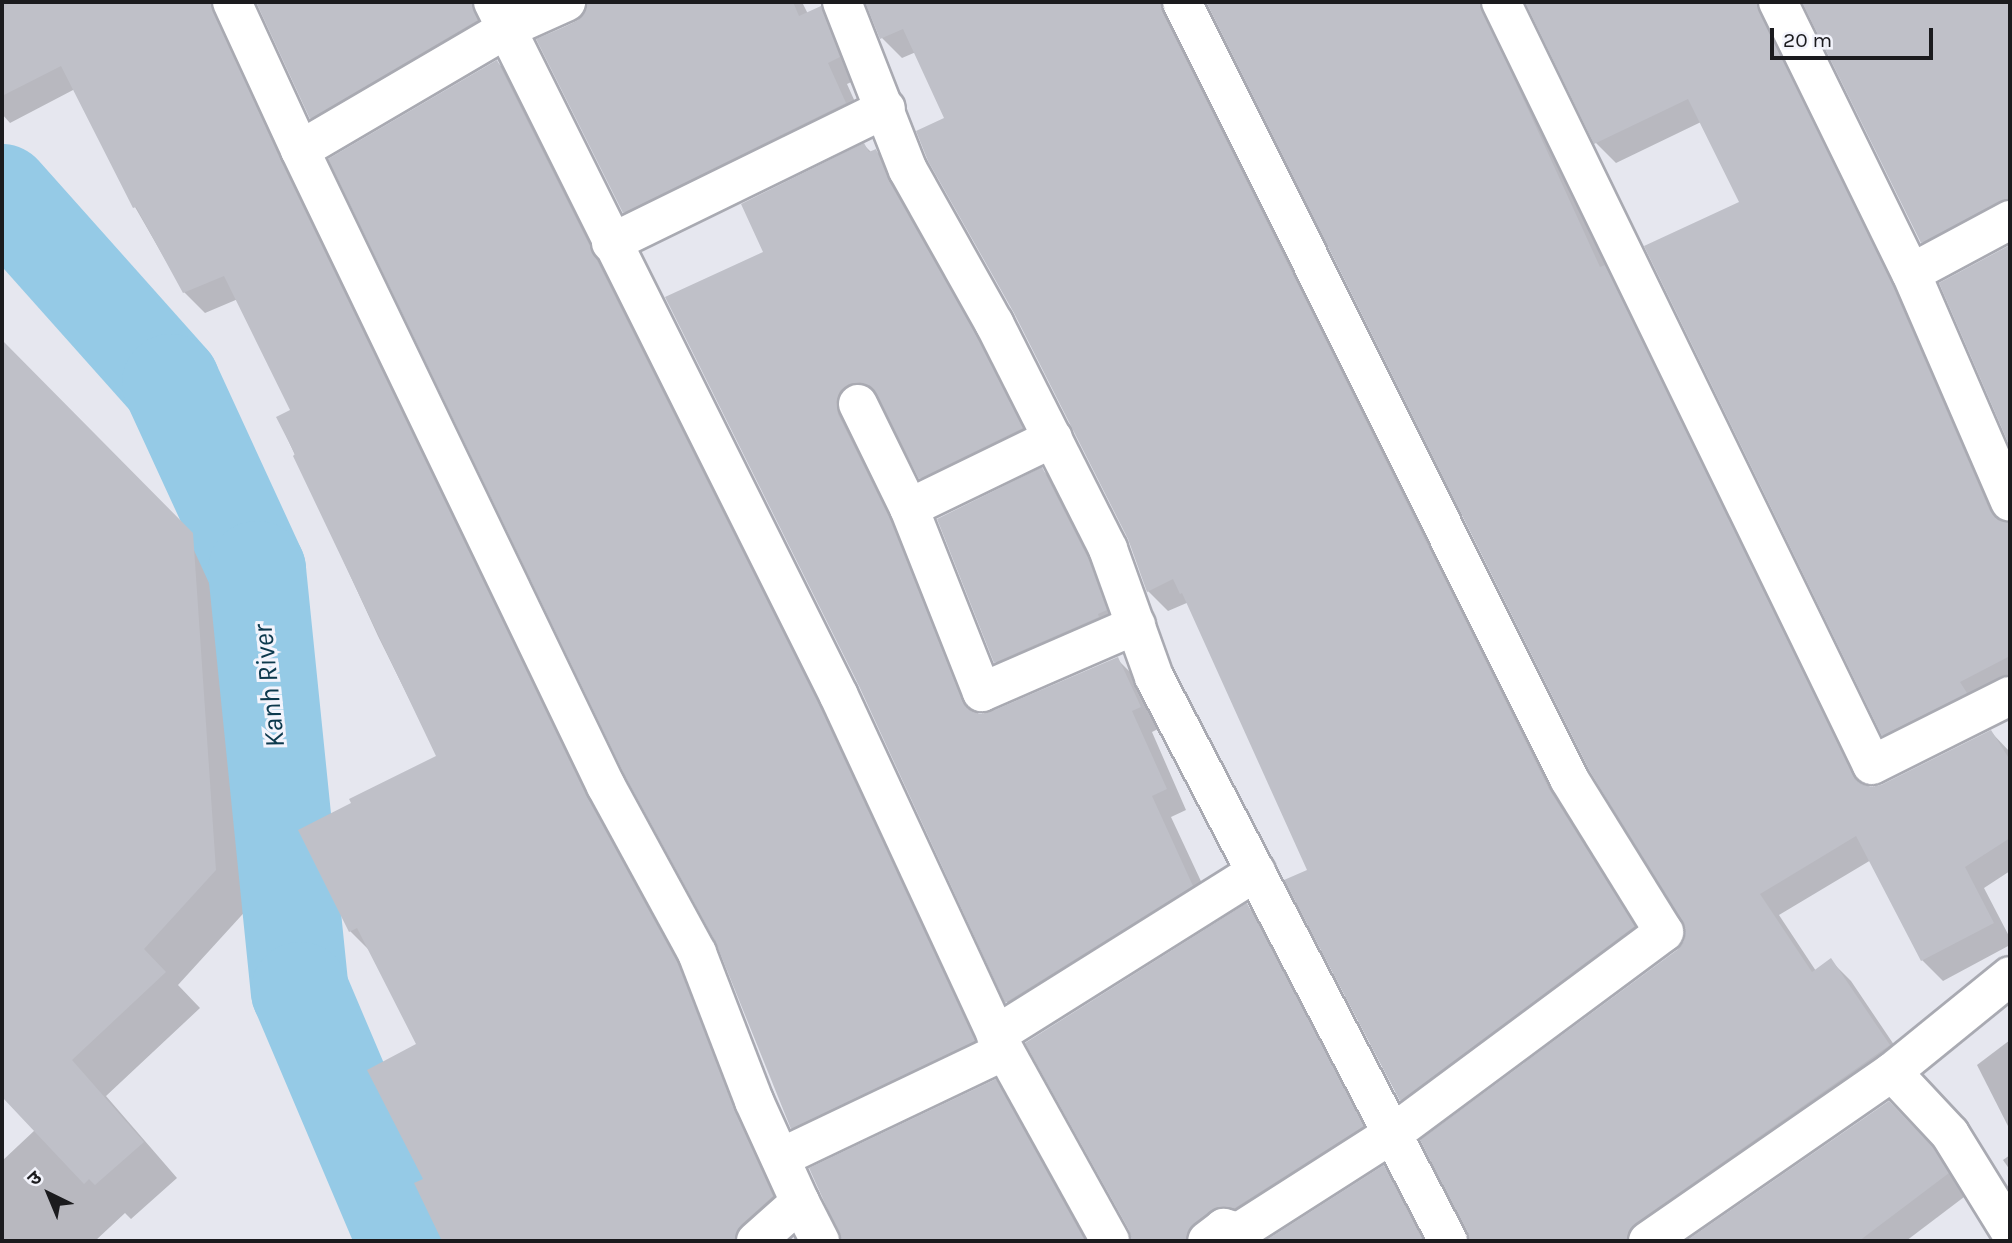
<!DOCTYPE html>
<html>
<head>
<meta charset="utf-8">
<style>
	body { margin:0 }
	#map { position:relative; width:2012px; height:1243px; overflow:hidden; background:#e6e7ef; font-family:Karla,"Noto Sans Devanagari",sans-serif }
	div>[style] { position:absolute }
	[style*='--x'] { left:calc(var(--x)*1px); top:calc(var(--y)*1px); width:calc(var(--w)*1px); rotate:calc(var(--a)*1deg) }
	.shadow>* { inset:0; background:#0003 }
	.river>* { height:98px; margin:-49px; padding:0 49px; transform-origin:49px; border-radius:49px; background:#95cae6 }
	.building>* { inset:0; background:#bfc0c8 }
	.roads { filter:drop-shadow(2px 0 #a9aab2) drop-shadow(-2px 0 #a9aab2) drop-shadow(0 2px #a9aab2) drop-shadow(0 -2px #a9aab2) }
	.street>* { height:38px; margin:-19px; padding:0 19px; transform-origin:19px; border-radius:19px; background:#fff }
	.secondary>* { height:38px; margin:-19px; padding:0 19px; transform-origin:19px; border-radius:19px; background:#fff }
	span { translate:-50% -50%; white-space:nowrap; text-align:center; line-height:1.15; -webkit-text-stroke:6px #f3f4fc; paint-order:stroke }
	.water-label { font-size:28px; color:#0c394d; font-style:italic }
	.frame { position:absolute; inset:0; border:4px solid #1b1b1e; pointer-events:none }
	.north { position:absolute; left:14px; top:1159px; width:70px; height:70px; -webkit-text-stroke:5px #f3f4fc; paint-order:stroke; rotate:317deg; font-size:19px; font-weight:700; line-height:28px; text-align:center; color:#1b1b1e }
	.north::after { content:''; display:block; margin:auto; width:24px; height:32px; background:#1b1b1e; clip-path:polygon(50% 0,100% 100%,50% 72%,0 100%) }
	.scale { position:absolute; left:1770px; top:28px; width:163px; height:32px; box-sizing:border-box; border:4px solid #1b1b1e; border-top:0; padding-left:9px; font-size:21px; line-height:24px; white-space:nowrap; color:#1b1b1e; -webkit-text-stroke:5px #f3f4fc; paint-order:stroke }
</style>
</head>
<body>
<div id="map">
	<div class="shadow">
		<div style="clip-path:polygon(2px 2px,247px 2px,697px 984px,793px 1217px,769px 1241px,444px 1241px,416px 1184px,425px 1179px,418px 1045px,371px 952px,350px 931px,438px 757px,378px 636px,278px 418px,292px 410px,238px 299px,205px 313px,184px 292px,135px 207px,75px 89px,10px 123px,2px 114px)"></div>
		<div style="clip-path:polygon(258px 2px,507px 2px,491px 21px,332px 138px,311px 118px)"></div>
		<div style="clip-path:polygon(589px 2px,802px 2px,808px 14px,821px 8px,841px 28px,860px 78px,847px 84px,865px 124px,644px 232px,624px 212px,538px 40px,585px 17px)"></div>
		<div style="clip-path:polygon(866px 2px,1197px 2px,1654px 948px,1421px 1120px,1401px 1100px,1309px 871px,1189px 602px,1168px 611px,1148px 591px,1129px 538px,916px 52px,902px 58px,882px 38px)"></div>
		<div style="clip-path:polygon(1208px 2px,1514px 2px,1625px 288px,1868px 788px,1882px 786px,1991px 732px,2010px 752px,2010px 871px,1984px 888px,2010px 938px,2010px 945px,1943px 981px,1922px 960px,1871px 860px,1779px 915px,1816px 971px,1831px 961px,1851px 981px,1909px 1067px,1659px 1241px,1471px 1241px,1469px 1231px,1686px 941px,1684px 920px,1590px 767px)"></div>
		<div style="clip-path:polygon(1527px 2px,1773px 2px,1911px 304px,2006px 525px,2010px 525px,2010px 687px,1904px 755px,1883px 735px,1742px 203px,1701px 122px,1616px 163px,1596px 143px)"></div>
		<div style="clip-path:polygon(1926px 2px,2010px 2px,2010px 226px,1942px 262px,1922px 242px,1831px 55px)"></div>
		<div style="clip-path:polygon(497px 62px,517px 82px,839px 728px,994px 1062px,813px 1148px,792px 1128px,718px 942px)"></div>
		<div style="clip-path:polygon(864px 145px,872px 153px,876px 151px,897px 172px,1042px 450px,941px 499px,920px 478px,881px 403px,870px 404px,909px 540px,979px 716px,991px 714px,1117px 659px,1138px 680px,1160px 728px,1152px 732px,1186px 810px,1171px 817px,1213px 907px,1028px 1023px,1007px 1002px,860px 685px,766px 253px)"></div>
		<div style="clip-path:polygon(2010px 247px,2010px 443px,1941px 284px)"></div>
		<div style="clip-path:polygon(21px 362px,227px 570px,251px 905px,178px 985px,200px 1008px,106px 1096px,177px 1178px,131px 1219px,125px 1213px,95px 1241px,2px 1241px,2px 1161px,35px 1130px,2px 1094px,2px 381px)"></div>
		<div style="clip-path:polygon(1042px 470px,1061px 488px,1125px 629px,1014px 681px,995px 662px)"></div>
		<div style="clip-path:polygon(1247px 906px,1267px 926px,1383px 1147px,1220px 1241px,1133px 1241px,1131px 1230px)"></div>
		<div style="clip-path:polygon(2010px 1040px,2010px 1130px,1977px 1065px)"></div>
		<div style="clip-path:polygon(995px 1081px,1016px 1102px,1093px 1241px,843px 1241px,841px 1231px)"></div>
		<div style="clip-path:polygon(1889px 1103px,1953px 1170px,1968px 1194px,1906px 1241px,1689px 1241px)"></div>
		<div style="clip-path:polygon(2010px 1155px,2010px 1170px,2003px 1160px)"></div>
		<div style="clip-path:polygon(1384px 1167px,1404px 1188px,1432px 1241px,1268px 1241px)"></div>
	</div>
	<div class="river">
		<div style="--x:2;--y:193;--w:254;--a:48.3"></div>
		<div style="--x:171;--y:383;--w:206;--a:65.3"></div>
		<div style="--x:257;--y:570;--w:423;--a:84.2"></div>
		<div style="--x:300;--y:991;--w:272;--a:67"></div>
	</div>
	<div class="building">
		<div style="clip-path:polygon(2px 2px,210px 2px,280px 159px,586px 795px,677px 962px,734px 1109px,773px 1196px,741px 1225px,735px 1241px,442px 1241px,414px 1183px,423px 1179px,367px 1070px,416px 1044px,357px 928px,349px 932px,298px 830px,351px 803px,349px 799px,436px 756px,293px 456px,295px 454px,276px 417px,290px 410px,224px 276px,183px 293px,136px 207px,133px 208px,61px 66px,2px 96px)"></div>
		<div style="clip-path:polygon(256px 2px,471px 2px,478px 20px,310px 119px)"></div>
		<div style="clip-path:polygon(587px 2px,793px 2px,799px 16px,821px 6px,840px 57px,828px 63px,846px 103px,623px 213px,536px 39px,576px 22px,584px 14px)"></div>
		<div style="clip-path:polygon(865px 2px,1160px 2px,1162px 12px,1549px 789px,1635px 926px,1400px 1101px,1284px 880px,1307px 870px,1182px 593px,1180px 594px,1173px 579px,1147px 592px,1128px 539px,1072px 428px,1014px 313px,928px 161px,916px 131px,944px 118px,903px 29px,880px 39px)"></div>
		<div style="clip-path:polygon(1206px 2px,1479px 2px,1600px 267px,1605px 265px,1853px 775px,1860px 783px,1871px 787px,1881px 785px,1991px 730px,2010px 760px,2010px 838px,1965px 867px,1994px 923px,1921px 961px,1856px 836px,1760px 894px,1812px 972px,1831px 958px,1890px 1045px,1636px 1223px,1629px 1231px,1626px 1241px,1470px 1241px,1420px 1140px,1677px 950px,1684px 941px,1686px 930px,1588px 768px)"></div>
		<div style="clip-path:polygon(1525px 2px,1756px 2px,1891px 282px,1990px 511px,1998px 520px,2010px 523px,2010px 656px,1960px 682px,1967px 693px,1882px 736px,1644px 246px,1739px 202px,1688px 99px,1594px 144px)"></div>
		<div style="clip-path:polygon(1802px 2px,2010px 2px,2010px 198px,2000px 201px,1921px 243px)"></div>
		<div style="clip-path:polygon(497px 60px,819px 705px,975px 1041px,791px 1129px,716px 943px,625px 776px,328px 159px)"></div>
		<div style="clip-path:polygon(864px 143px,869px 152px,876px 149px,889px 181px,975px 333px,1023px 428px,919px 479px,871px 386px,860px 382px,849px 384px,840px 391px,836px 402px,838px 414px,889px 517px,962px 700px,969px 710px,980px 714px,990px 712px,1118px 657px,1141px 707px,1132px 711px,1167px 789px,1152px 796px,1193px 886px,1005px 1003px,859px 686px,665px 297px,763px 252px,741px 204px)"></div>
		<div style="clip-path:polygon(2010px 245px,2010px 447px,1939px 283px)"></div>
		<div style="clip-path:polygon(2px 340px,193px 533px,216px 870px,144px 949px,166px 972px,72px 1060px,144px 1142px,95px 1185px,89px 1179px,84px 1184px,2px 1097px)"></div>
		<div style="clip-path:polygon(1042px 467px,1088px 558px,1107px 610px,1098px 614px,1099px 617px,994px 663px,937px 519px)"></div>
		<div style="clip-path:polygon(1247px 903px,1364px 1126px,1235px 1208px,1220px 1207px,1211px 1211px,1193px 1224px,1186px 1241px,1132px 1241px,1129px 1230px,1025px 1043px)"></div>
		<div style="clip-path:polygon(996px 1079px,1085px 1241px,842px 1241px,809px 1168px)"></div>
		<div style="clip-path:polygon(1889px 1101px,1933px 1147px,1949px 1173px,1859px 1241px,1686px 1241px)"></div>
		<div style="clip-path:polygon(1384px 1165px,1423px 1241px,1265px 1241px)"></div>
	</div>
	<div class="roads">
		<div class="street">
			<div style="--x:232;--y:2;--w:163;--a:65.3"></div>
			<div style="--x:300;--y:150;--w:239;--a:-30.4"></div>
			<div style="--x:506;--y:29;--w:66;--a:-24.2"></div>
			<div style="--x:493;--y:2;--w:775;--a:63.5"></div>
			<div style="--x:839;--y:696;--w:374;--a:65.1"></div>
			<div style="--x:996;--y:1035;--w:235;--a:61"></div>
			<div style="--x:1182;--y:2;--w:868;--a:63.52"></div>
			<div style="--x:1569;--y:779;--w:180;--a:58.2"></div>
			<div style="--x:1664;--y:932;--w:339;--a:143.4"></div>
			<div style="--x:1392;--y:1134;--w:182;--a:147.4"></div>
			<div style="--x:1239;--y:1232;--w:16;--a:-165"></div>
			<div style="--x:1224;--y:1228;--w:21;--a:143"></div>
			<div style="--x:1501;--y:2;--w:848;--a:64.07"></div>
			<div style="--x:1872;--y:765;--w:154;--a:-26.6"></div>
			<div style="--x:1778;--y:2;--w:302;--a:63.9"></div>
			<div style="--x:300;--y:150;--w:706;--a:64.31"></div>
			<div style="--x:606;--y:786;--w:190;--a:61.4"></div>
			<div style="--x:697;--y:953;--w:159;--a:68.9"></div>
			<div style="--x:754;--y:1101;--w:111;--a:65.5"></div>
			<div style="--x:800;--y:1202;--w:59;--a:138.4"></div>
			<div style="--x:2010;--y:220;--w:112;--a:151.8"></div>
			<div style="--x:1911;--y:273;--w:249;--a:66.6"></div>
			<div style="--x:611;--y:243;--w:306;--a:-26.1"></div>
			<div style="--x:858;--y:404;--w:116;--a:63.9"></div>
			<div style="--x:909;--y:508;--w:198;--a:68.4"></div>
			<div style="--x:982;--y:692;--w:168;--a:-23.5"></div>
			<div style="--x:909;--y:508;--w:160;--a:-25.9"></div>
			<div style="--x:996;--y:1035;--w:307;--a:-32.1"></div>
			<div style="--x:1892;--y:1072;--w:152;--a:-39.1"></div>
			<div style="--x:782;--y:1157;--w:246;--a:-25.5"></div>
			<div style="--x:800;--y:1202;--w:44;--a:62.9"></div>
		</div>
		<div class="secondary">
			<div style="--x:842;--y:2;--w:180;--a:68.6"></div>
			<div style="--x:908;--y:170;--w:176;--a:60.7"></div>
			<div style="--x:994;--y:323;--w:253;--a:63.2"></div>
			<div style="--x:1108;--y:549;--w:136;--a:70.2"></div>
			<div style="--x:1154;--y:677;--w:636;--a:62.47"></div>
			<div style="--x:1648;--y:1241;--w:297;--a:-34.7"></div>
			<div style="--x:1892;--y:1072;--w:85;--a:46.9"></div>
			<div style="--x:1950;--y:1134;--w:114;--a:58.3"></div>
		</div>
	</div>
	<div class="water-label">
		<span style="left:269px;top:686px;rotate:-96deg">Kanh River</span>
	</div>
	<div class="frame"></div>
	<div class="north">उ</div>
	<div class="scale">20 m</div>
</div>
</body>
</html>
